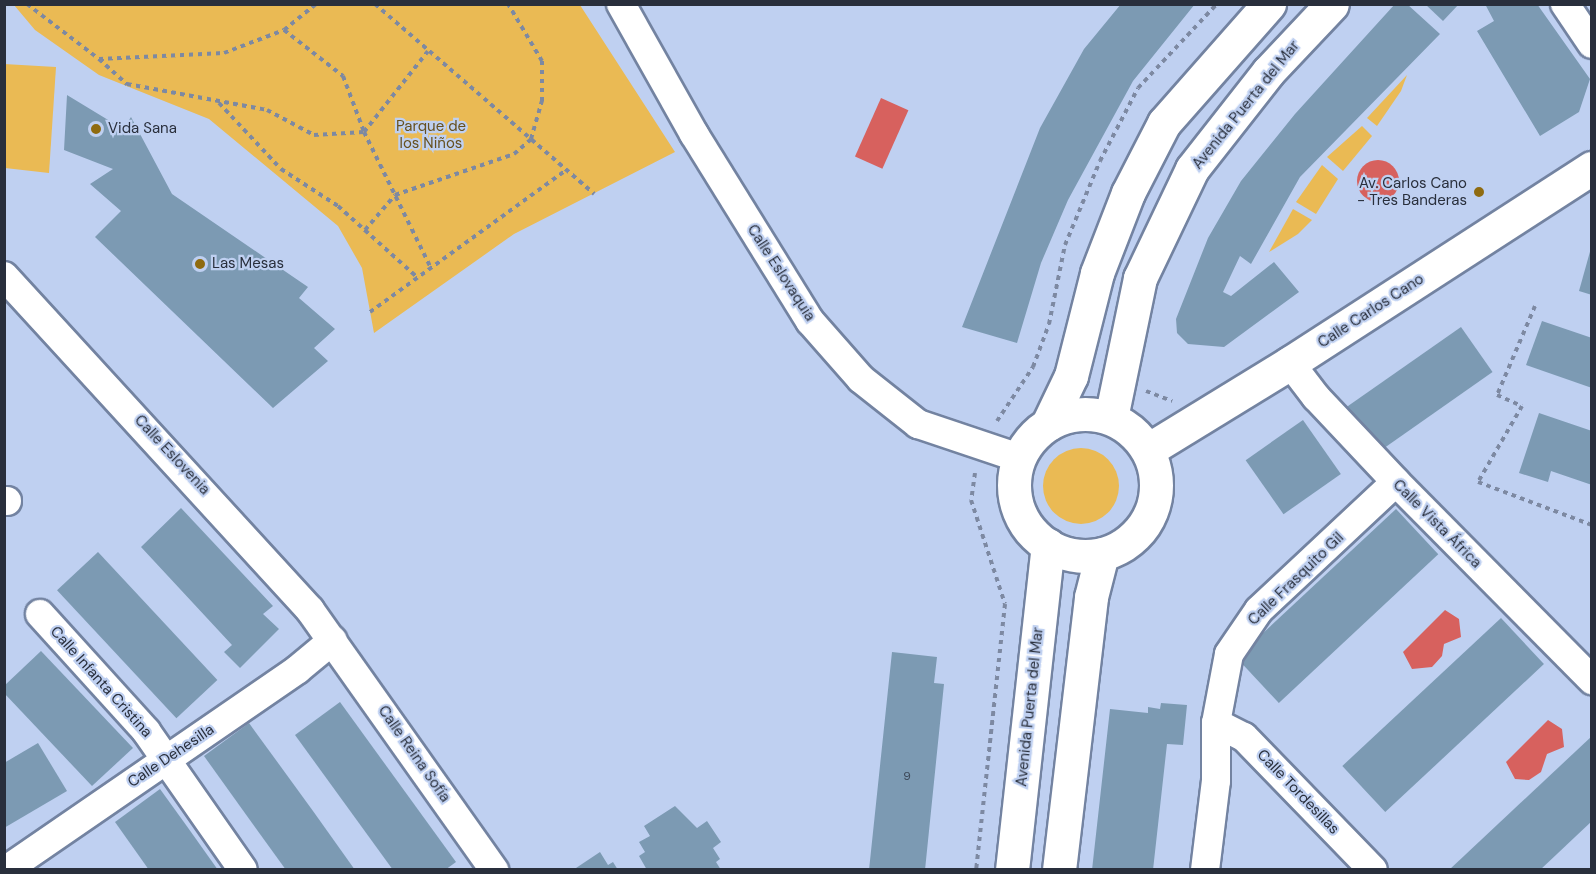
<!DOCTYPE html>
<html>
<head>
<meta charset="utf-8">
<style>
	body { margin:0 }
	#map { position:relative; width:1596px; height:874px; overflow:hidden; background:#bfd0f1; font-family:"DM Sans",sans-serif }
	div>[style] { position:absolute }
	[style*='--x'] { left:calc(var(--x)*1px); top:calc(var(--y)*1px); width:calc(var(--w)*1px); rotate:calc(var(--a)*1deg) }
	.green>* { inset:0; background:#eaba54 }
	.round { border-radius:50% }
	.water>* { inset:0; background:#d7615e; transform-origin:0 0 }
	.building>* { inset:0; background:#7c9ab3; transform-origin:0 0 }
	.path>* { height:4px; margin-top:-2px; transform-origin:0; background:repeating-linear-gradient(90deg,#7d89a2 0 4.5px,transparent 0 9px) }
	.roads { filter:drop-shadow(2px 0 #7383a1) drop-shadow(-2px 0 #7383a1) drop-shadow(0 2px #7383a1) drop-shadow(0 -2px #7383a1) }
	.minor>* { height:28px; margin:-14px; padding:0 14px; transform-origin:14px; border-radius:14px; background:#fff }
	.tertiary>* { height:33px; margin:-16.5px; padding:0 16.5px; transform-origin:16.5px; border-radius:16.5px; background:#fff }
	.secondary>* { height:33px; margin:-16.5px; padding:0 16.5px; transform-origin:16.5px; border-radius:16.5px; background:#fff }
	.secondary>.ring { margin:-16.5px; padding:0; box-sizing:content-box; background:none; border:33px solid #fff; border-radius:50% }
	.dots>* { width:16px; height:16px; translate:-50% -50%; box-sizing:border-box; border:3px solid #bfd0f1; border-radius:50% }
	span { translate:-50% -50%; white-space:nowrap; text-align:center; line-height:1.15; -webkit-text-stroke:4.5px #bfd0f1; paint-order:stroke }
	.number-label { font-size:12px; color:#3e4a5a }
	.number-label span { -webkit-text-stroke-width:0 }
	.street-label { font-size:15px; color:#292f3c }
	.park-label { font-size:15px; color:#66501f }
	.poi-label { font-size:15px; color:#292f3c }
	.left { translate:0 -50%; text-align:left }
	.right { translate:-100% -50%; text-align:right }
	.frame { position:absolute; inset:0; border:6px solid #292f3c; pointer-events:none }
</style>
</head>
<body>
<div id="map">
	<div class="green">
		<div style="clip-path:polygon(14px 5px,580px 5px,675px 152px,514px 234px,374px 333px,362px 268px,338px 226px,209px 119px,99px 75px,35px 30px)"></div>
		<div style="clip-path:polygon(4px 64px,56px 67px,49px 173px,5px 168px)"></div>
		<div style="clip-path:polygon(1407px 75px,1401px 91px,1377px 126px,1367px 118px)"></div>
		<div style="clip-path:polygon(1362px 126px,1372px 136px,1343px 171px,1327px 157px)"></div>
		<div style="clip-path:polygon(1322px 165px,1338px 179px,1316px 214px,1296px 202px)"></div>
		<div style="clip-path:polygon(1293px 209px,1312px 220px,1298px 234px,1269px 252px)"></div>
		<div class="round" style="left:1043px;top:448px;width:76px;height:76px"></div>
	</div>
	<div class="water">
		<div style="left:881px;top:98px;width:30px;height:64px;rotate:24deg"></div>
		<div class="round" style="left:1357px;top:160px;width:42px;height:42px"></div>
		<div style="clip-path:polygon(1445px 610px,1459px 619px,1461px 637px,1444px 644px,1442px 656px,1432px 667px,1412px 669px,1403px 652px)"></div>
		<div style="clip-path:polygon(1548px 720px,1562px 729px,1564px 747px,1547px 754px,1541px 772px,1529px 780px,1515px 779px,1506px 762px)"></div>
	</div>
	<div class="building">
		<div style="clip-path:polygon(1121px 4px,1195px 4px,1133px 81px,1068px 200px,1041px 263px,1017px 343px,962px 327px,1040px 128px,1084px 49px)"></div>
		<div style="clip-path:polygon(1395px 4px,1407px 4px,1440px 34px,1300px 177px,1251px 264px,1240px 256px,1223px 292px,1231px 296px,1274px 262px,1299px 292px,1224px 347px,1188px 344px,1177px 333px,1176px 319px,1208px 238px,1241px 181px,1295px 114px)"></div>
		<div style="clip-path:polygon(1425px 4px,1459px 4px,1443px 21px)"></div>
		<div style="clip-path:polygon(1485px 4px,1537px 4px,1590px 79px,1579px 112px,1540px 136px,1477px 31px,1494px 21px)"></div>
		<div style="clip-path:polygon(67px 95px,123px 129px,131px 117px,172px 194px,308px 287px,299px 298px,335px 329px,314px 348px,328px 361px,273px 408px,95px 237px,121px 211px,90px 184px,113px 169px,64px 150px)"></div>
		<div style="clip-path:polygon(1591px 248px,1592px 248px,1592px 295px,1579px 291px)"></div>
		<div style="clip-path:polygon(1542px 321px,1592px 338px,1592px 388px,1526px 365px)"></div>
		<div style="left:1461px;top:327px;width:55px;height:144px;rotate:55deg"></div>
		<div style="clip-path:polygon(1539px 413px,1592px 431px,1592px 485px,1551px 471px,1548px 482px,1519px 473px)"></div>
		<div style="left:1303px;top:420px;width:66px;height:70px;rotate:55deg"></div>
		<div style="clip-path:polygon(181px 508px,273px 606px,263px 614px,279px 629px,240px 668px,224px 652px,232px 645px,141px 547px)"></div>
		<div style="left:1396px;top:509px;width:62px;height:218px;rotate:47deg"></div>
		<div style="left:98px;top:552px;width:175px;height:56px;rotate:47deg"></div>
		<div style="left:1501px;top:618px;width:63px;height:217px;rotate:47deg"></div>
		<div style="clip-path:polygon(41px 651px,133px 748px,92px 786px,4px 693px,4px 686px)"></div>
		<div style="clip-path:polygon(892px 652px,937px 657px,934px 683px,944px 684px,925px 870px,869px 870px)"></div>
		<div style="clip-path:polygon(340px 702px,456px 862px,445px 870px,393px 870px,295px 735px)"></div>
		<div style="clip-path:polygon(1161px 703px,1187px 705px,1183px 745px,1167px 744px,1153px 870px,1092px 870px,1110px 709px,1148px 713px,1148px 707px,1160px 709px)"></div>
		<div style="clip-path:polygon(249px 723px,313px 811px,355px 870px,286px 870px,242px 809px,204px 756px)"></div>
		<div style="clip-path:polygon(1592px 736px,1592px 821px,1540px 870px,1449px 870px)"></div>
		<div style="clip-path:polygon(38px 743px,67px 791px,4px 828px,4px 763px)"></div>
		<div style="clip-path:polygon(160px 789px,186px 825px,218px 870px,149px 870px,115px 822px)"></div>
		<div style="clip-path:polygon(675px 806px,697px 828px,707px 821px,721px 842px,713px 848px,720px 859px,716px 862px,721px 870px,647px 870px,639px 856px,645px 852px,639px 842px,650px 836px,644px 826px)"></div>
		<div style="clip-path:polygon(600px 852px,608px 865px,613px 862px,618px 870px,573px 870px)"></div>
	</div>
	<div class="path">
		<div style="--x:27;--y:4;--w:91;--a:37.4"></div>
		<div style="--x:99;--y:59;--w:125;--a:-2.7"></div>
		<div style="--x:224;--y:53;--w:64;--a:-21"></div>
		<div style="--x:284;--y:30;--w:41;--a:-39.1"></div>
		<div style="--x:375;--y:4;--w:290;--a:40.9"></div>
		<div style="--x:284;--y:30;--w:75;--a:37.9"></div>
		<div style="--x:343;--y:76;--w:60;--a:69.4"></div>
		<div style="--x:364;--y:132;--w:152;--a:63.8"></div>
		<div style="--x:99;--y:59;--w:38;--a:42"></div>
		<div style="--x:127;--y:84;--w:142;--a:10.5"></div>
		<div style="--x:267;--y:110;--w:53;--a:28"></div>
		<div style="--x:314;--y:135;--w:50;--a:-3.4"></div>
		<div style="--x:364;--y:132;--w:103;--a:-51.7"></div>
		<div style="--x:219;--y:103;--w:91;--a:46.8"></div>
		<div style="--x:281;--y:169;--w:68;--a:33"></div>
		<div style="--x:338;--y:206;--w:108;--a:42"></div>
		<div style="--x:365;--y:230;--w:46;--a:-49.4"></div>
		<div style="--x:395;--y:195;--w:126;--a:-19"></div>
		<div style="--x:514;--y:154;--w:23;--a:-41"></div>
		<div style="--x:531;--y:139;--w:40;--a:-74"></div>
		<div style="--x:542;--y:101;--w:40;--a:-90"></div>
		<div style="--x:542;--y:61;--w:66;--a:-120.8"></div>
		<div style="--x:1535;--y:306;--w:97;--a:113.1"></div>
		<div style="--x:1497;--y:395;--w:27;--a:24"></div>
		<div style="--x:1522;--y:406;--w:88;--a:120.1"></div>
		<div style="--x:1478;--y:482;--w:122;--a:20.7"></div>
		<div style="--x:370;--y:312;--w:242;--a:-35.9"></div>
		<div style="--x:1146;--y:391;--w:28;--a:21"></div>
		<div style="--x:997;--y:421;--w:65;--a:-56.3"></div>
		<div style="--x:1033;--y:367;--w:46;--a:-69.6"></div>
		<div style="--x:1049;--y:324;--w:81;--a:-78.6"></div>
		<div style="--x:1065;--y:245;--w:91;--a:-67.4"></div>
		<div style="--x:1100;--y:161;--w:82;--a:-62.5"></div>
		<div style="--x:1138;--y:88;--w:115;--a:-46.8"></div>
		<div style="--x:975;--y:473;--w:27;--a:98"></div>
		<div style="--x:971;--y:500;--w:109;--a:71.9"></div>
		<div style="--x:1005;--y:604;--w:268;--a:96.2"></div>
	</div>
	<div class="roads">
		<div class="minor">
			<div style="--x:621;--y:4;--w:149;--a:60.7"></div>
			<div style="--x:694;--y:134;--w:220;--a:58.2"></div>
			<div style="--x:810;--y:321;--w:77;--a:48.7"></div>
			<div style="--x:861;--y:379;--w:73;--a:38.3"></div>
			<div style="--x:918;--y:424;--w:107;--a:18.6"></div>
			<div style="--x:1565;--y:4;--w:48;--a:56"></div>
			<div style="--x:4;--y:276;--w:453;--a:47.5"></div>
			<div style="--x:310;--y:610;--w:319;--a:54.7"></div>
			<div style="--x:1290;--y:363;--w:43;--a:52.6"></div>
			<div style="--x:1316;--y:397;--w:117;--a:46.7"></div>
			<div style="--x:1396;--y:482;--w:279;--a:45.3"></div>
			<div style="--x:4;--y:501;--w:3;--a:0"></div>
			<div style="--x:40;--y:614;--w:158;--a:47.8"></div>
			<div style="--x:146;--y:731;--w:169;--a:55.1"></div>
			<div style="--x:1216;--y:723;--w:31;--a:27"></div>
			<div style="--x:1244;--y:737;--w:185;--a:45.9"></div>
			<div style="--x:6;--y:870;--w:354;--a:-34.5"></div>
			<div style="--x:298;--y:669;--w:45;--a:-39.6"></div>
			<div style="--x:1205;--y:870;--w:90;--a:-83"></div>
			<div style="--x:1216;--y:781;--w:58;--a:-90"></div>
			<div style="--x:1216;--y:723;--w:70;--a:-79.3"></div>
			<div style="--x:1229;--y:654;--w:53;--a:-55.7"></div>
			<div style="--x:1259;--y:610;--w:187;--a:-43.1"></div>
		</div>
		<div class="tertiary">
			<div style="--x:1148;--y:450;--w:167;--a:-31.5"></div>
			<div style="--x:1290;--y:363;--w:359;--a:-32.9"></div>
		</div>
		<div class="secondary">
			<div class="ring" style="left:1014px;top:414px;width:109px;height:109px"></div>
			<div style="--x:1111;--y:418;--w:143;--a:-78.3"></div>
			<div style="--x:1140;--y:278;--w:121;--a:-64.5"></div>
			<div style="--x:1192;--y:169;--w:123;--a:-51.9"></div>
			<div style="--x:1268;--y:72;--w:93;--a:-46.7"></div>
			<div style="--x:1048;--y:424;--w:53;--a:-64.4"></div>
			<div style="--x:1071;--y:376;--w:106;--a:-75.8"></div>
			<div style="--x:1097;--y:273;--w:86;--a:-68.8"></div>
			<div style="--x:1128;--y:193;--w:79;--a:-62.8"></div>
			<div style="--x:1164;--y:123;--w:159;--a:-48.6"></div>
			<div style="--x:1012;--y:870;--w:327;--a:-83.7"></div>
			<div style="--x:1059;--y:870;--w:275;--a:-83.3"></div>
			<div style="--x:1091;--y:597;--w:44;--a:-75.7"></div>
		</div>
	</div>
	<div class="dots">
		<div style="left:96px;top:129px;background:#8f6b10"></div>
		<div style="left:1479px;top:192px;background:#8f6b10"></div>
		<div style="left:200px;top:264px;background:#8f6b10"></div>
	</div>
	<div class="number-label">
		<span style="left:907px;top:777px">9</span>
	</div>
	<div class="street-label">
		<span style="left:1246px;top:105px;rotate:-51deg">Avenida Puerta del Mar</span>
		<span style="left:781px;top:273px;rotate:57deg">Calle Eslovaquia</span>
		<span style="left:1371px;top:311px;rotate:-33deg">Calle Carlos Cano</span>
		<span style="left:172px;top:455px;rotate:47deg">Calle Eslovenia</span>
		<span style="left:1437px;top:524px;rotate:45deg">Calle Vista África</span>
		<span style="left:1296px;top:579px;rotate:-44deg">Calle Frasquito Gil</span>
		<span style="left:101px;top:682px;rotate:48deg">Calle Infanta Cristina</span>
		<span style="left:1030px;top:707px;rotate:-84deg">Avenida Puerta del Mar</span>
		<span style="left:414px;top:754px;rotate:55deg">Calle Reina Sofía</span>
		<span style="left:171px;top:756px;rotate:-34deg">Calle Dehesilla</span>
		<span style="left:1298px;top:792px;rotate:46deg">Calle Tordesillas</span>
	</div>
	<div class="park-label">
		<span style="left:431px;top:135px">Parque de<br>los Niños</span>
	</div>
	<div class="poi-label">
		<span class="left" style="left:108px;top:129px">Vida Sana</span>
		<span class="right" style="left:1467px;top:192px">Av. Carlos Cano<br>- Tres Banderas</span>
		<span class="left" style="left:212px;top:264px">Las Mesas</span>
	</div>
	<div class="frame"></div>
</div>
</body>
</html>
